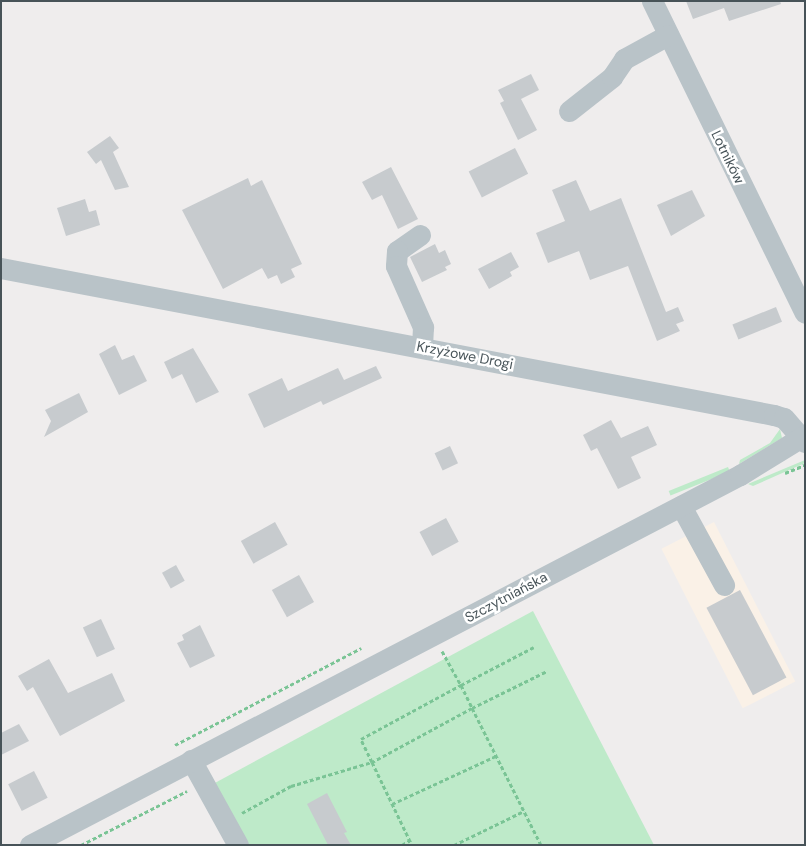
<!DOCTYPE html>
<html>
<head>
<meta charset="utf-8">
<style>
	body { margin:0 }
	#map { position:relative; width:806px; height:846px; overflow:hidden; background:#efeded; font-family:"DM Sans",sans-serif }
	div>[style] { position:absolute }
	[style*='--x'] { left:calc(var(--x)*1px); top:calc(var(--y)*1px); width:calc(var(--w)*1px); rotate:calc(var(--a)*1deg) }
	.commercial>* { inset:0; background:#faf1e7; transform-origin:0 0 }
	.green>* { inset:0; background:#beeac9; transform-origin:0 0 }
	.building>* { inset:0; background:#c7cbce; transform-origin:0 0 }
	.path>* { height:3px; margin-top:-1.5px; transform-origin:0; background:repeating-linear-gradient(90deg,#7ac495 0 4px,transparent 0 6.5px) }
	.minor>* { height:21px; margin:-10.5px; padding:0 10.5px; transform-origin:10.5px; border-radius:10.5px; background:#b9c3c8 }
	span { translate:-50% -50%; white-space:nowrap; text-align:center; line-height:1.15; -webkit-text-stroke:5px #fff; paint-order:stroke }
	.street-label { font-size:14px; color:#475358 }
	.frame { position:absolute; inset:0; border:2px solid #475358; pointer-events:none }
</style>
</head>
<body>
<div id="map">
	<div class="commercial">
		<div style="left:714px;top:522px;width:179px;height:59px;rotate:63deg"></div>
	</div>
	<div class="green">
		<div style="clip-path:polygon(780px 429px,782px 438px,739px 464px,740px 460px,770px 443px)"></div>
		<div style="clip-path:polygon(805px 460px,805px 463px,753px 486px,748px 484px)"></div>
		<div style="left:728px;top:467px;width:5px;height:64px;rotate:68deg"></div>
		<div style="clip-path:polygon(533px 611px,654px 845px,246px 845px,213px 784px)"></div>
	</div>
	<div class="building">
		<div style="clip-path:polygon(686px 1px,780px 1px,781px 4px,729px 21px,724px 8px,693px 19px)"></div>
		<div style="clip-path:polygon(531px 74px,539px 90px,521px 99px,537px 130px,518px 140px,500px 103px,504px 101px,498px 90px)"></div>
		<div style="clip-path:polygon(110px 136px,119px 148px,113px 152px,129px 187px,115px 190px,101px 160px,96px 164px,87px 152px)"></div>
		<div style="left:515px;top:148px;width:29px;height:52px;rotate:63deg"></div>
		<div style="clip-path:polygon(391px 167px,418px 219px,398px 229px,382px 195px,372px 200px,362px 182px)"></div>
		<div style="clip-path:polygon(248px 178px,251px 186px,262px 180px,302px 264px,291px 269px,295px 277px,281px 284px,277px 275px,268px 279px,262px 268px,223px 289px,182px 210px)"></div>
		<div style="clip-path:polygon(576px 180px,590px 211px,621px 198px,666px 312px,678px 307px,684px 321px,676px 324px,680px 331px,657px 341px,628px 266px,590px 280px,579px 251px,548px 263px,536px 233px,565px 221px,552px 190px)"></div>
		<div style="clip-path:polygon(692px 190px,705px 216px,671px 236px,657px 205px)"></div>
		<div style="clip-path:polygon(85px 199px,89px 212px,96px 210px,100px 225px,66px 236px,57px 208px)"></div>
		<div style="clip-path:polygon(435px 244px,439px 253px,445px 250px,451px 264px,445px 267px,447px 270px,422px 282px,410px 257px)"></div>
		<div style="clip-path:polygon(511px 252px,519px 267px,510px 272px,512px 276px,489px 289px,478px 269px)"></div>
		<div style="left:776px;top:307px;width:16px;height:47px;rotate:68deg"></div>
		<div style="clip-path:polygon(115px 345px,122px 360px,134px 355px,147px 381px,119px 395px,99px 354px)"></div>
		<div style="clip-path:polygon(193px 348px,219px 392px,196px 403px,182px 374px,172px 379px,164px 362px)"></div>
		<div style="clip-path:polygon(376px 366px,382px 378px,323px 405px,321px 401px,264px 428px,248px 394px,282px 378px,288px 391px,338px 368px,344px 380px)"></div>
		<div style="clip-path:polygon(79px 393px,88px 412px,44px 437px,51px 421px,45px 410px)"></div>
		<div style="clip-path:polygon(611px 420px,621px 438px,648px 426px,657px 445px,631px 457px,641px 478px,618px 489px,597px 448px,591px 451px,583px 435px)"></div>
		<div style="left:450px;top:446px;width:19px;height:17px;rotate:65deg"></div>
		<div style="left:446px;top:518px;width:27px;height:30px;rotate:62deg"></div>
		<div style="left:275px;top:522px;width:26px;height:39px;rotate:61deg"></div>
		<div style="left:176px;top:565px;width:18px;height:16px;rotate:61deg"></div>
		<div style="left:299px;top:575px;width:31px;height:31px;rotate:61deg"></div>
		<div style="left:740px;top:590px;width:99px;height:38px;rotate:62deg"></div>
		<div style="left:101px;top:619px;width:33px;height:20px;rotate:65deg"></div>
		<div style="clip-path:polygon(200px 625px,215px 656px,190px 668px,177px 643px,184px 640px,182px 635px)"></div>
		<div style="clip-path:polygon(49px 659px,68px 693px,112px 673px,125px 701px,60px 736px,33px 687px,27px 691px,18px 676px)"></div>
		<div style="clip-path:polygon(19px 724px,29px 741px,1px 755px,1px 733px)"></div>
		<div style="left:34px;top:771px;width:30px;height:29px;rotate:63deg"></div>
		<div style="clip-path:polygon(327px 793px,347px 832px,344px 833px,351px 845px,328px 845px,307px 804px)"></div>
	</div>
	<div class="path">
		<div style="--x:785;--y:473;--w:22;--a:-22"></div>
		<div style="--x:442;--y:651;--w:39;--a:61"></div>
		<div style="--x:461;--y:685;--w:82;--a:-27.5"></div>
		<div style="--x:175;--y:745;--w:210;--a:-27.5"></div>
		<div style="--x:392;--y:804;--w:115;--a:-24.8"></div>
		<div style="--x:242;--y:813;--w:56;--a:-28.9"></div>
		<div style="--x:291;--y:786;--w:84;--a:-16.5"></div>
		<div style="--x:372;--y:762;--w:92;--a:64.3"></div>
		<div style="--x:81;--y:845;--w:119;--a:-27"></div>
		<div style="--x:402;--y:845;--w:9;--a:-32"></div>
		<div style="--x:454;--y:845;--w:78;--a:-25.9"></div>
		<div style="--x:541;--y:845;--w:153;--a:-116.7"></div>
		<div style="--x:472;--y:708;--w:114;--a:151.6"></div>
		<div style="--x:372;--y:762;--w:25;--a:-116"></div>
		<div style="--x:361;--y:739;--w:114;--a:-28.4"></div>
		<div style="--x:461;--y:685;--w:25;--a:64"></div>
		<div style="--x:472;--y:708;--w:84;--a:-26.3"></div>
	</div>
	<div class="minor">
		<div style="--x:652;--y:1;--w:347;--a:63.9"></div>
		<div style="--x:569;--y:111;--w:55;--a:-38.3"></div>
		<div style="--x:612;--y:77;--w:22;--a:-56"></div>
		<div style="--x:624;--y:59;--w:50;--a:-28.6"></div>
		<div style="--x:420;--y:235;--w:28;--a:145"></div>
		<div style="--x:397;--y:251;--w:15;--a:94"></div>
		<div style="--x:396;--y:266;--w:67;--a:66.1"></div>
		<div style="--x:423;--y:327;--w:20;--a:93"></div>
		<div style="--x:1;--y:268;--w:787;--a:10.77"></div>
		<div style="--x:774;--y:415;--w:10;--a:17"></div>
		<div style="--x:784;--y:418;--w:32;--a:49"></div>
		<div style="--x:681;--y:506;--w:90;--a:61.4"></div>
		<div style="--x:191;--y:760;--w:97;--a:61.1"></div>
		<div style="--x:30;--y:845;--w:801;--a:-27.53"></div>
		<div style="--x:740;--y:475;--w:76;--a:-31.6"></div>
	</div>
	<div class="street-label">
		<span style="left:728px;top:157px;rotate:64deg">Lotników</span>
		<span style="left:465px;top:355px;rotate:11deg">Krzyżowe Drogi</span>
		<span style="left:506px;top:597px;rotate:-28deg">Szczytniańska</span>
	</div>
	<div class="frame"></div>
</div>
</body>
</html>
